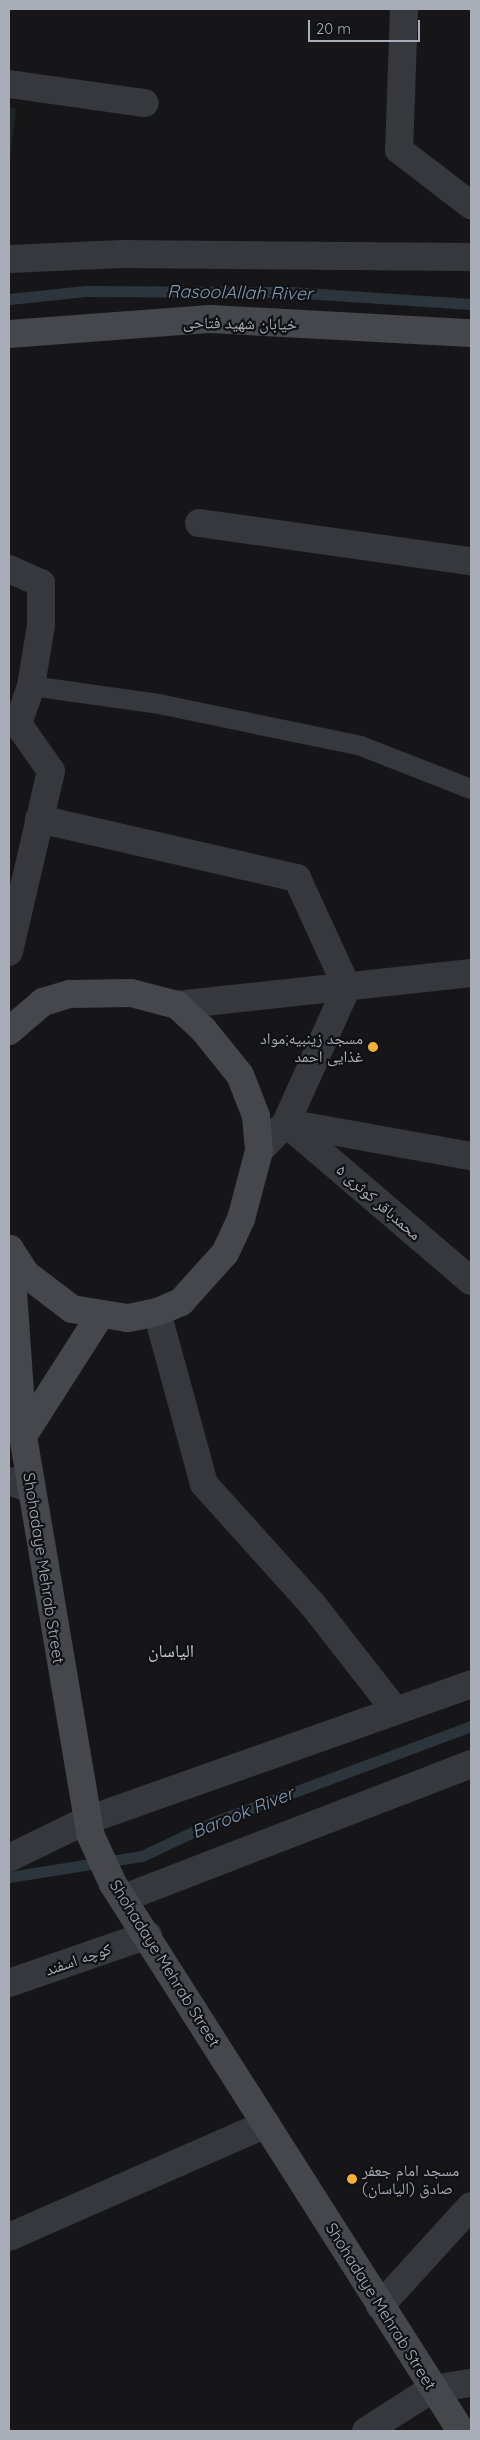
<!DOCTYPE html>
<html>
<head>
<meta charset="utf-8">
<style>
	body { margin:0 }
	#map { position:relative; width:480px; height:2440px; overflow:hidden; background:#161618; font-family:Quicksand,"Noto Naskh Arabic",sans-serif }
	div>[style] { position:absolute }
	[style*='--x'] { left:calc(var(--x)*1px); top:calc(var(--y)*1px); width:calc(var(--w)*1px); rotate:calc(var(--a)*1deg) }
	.green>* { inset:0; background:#1e261f }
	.stream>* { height:11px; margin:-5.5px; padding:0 5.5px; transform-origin:5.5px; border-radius:5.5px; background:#2c353c }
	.lane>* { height:20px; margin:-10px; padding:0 10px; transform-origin:10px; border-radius:10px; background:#37383d }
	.street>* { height:28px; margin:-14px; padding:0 14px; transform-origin:14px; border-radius:14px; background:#37383d }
	.secondary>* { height:28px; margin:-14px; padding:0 14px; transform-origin:14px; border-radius:14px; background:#45474d }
	.dots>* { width:14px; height:14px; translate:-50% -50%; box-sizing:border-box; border:2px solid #111113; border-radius:50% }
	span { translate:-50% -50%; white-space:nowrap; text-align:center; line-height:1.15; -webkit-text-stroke:4.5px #111113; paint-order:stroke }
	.street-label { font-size:16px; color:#a8adb8 }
	.poi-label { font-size:16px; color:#a8adb8 }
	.right { translate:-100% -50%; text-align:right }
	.left { translate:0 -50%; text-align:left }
	.water-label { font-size:18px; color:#7f9bb3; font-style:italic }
	.neighbourhood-label { font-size:18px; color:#c9ccd4 }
	.frame { position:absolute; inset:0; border:10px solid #a8adb8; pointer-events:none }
	.scale { position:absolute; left:308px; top:20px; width:112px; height:22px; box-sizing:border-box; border:2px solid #a8adb8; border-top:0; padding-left:6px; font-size:15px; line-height:18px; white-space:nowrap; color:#a8adb8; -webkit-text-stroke:4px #111113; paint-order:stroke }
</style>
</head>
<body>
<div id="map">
	<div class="green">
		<div style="clip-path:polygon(9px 107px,16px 109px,9px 166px)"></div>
	</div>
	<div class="stream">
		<div style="--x:9;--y:299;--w:77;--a:-5.9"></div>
		<div style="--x:86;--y:291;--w:203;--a:0.3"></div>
		<div style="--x:289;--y:292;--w:182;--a:3.8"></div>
		<div style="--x:9;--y:1877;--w:135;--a:-9"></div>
		<div style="--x:142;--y:1856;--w:80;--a:-25.3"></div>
		<div style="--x:214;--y:1822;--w:274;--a:-20.5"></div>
	</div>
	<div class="lane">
		<div style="--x:31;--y:686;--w:129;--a:8"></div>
		<div style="--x:159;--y:704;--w:206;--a:11.7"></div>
		<div style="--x:361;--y:746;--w:118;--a:21.4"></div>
	</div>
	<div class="street">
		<div style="--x:404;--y:9;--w:141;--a:92"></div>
		<div style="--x:399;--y:150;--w:91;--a:37.4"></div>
		<div style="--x:9;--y:84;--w:137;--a:8"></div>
		<div style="--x:9;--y:259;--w:113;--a:-2.5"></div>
		<div style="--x:122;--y:254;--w:349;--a:0.5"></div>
		<div style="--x:199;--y:523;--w:275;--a:8"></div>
		<div style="--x:9;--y:569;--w:35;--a:24"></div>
		<div style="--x:41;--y:583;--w:42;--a:90"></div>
		<div style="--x:41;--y:625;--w:62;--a:99.3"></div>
		<div style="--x:31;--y:686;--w:40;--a:108.9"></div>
		<div style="--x:18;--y:724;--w:57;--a:54.9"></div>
		<div style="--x:51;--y:771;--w:186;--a:103.1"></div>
		<div style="--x:39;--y:819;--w:265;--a:12.9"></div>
		<div style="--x:297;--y:878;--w:120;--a:65.4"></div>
		<div style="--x:347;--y:987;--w:149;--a:114.2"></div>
		<div style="--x:286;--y:1123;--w:39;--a:134"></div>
		<div style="--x:177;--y:1005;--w:296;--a:-6.2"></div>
		<div style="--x:286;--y:1123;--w:243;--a:40.5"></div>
		<div style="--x:287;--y:1123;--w:187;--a:10.2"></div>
		<div style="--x:157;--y:1312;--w:178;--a:74.7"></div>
		<div style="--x:204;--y:1484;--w:163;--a:48"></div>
		<div style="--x:313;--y:1605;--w:133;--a:52"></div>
		<div style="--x:9;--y:1481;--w:23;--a:20"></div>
		<div style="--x:9;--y:1858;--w:85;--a:-26"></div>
		<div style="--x:85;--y:1821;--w:410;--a:-19.5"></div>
		<div style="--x:124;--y:1898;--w:372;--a:-21.1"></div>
		<div style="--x:9;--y:1983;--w:147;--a:-19.1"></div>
		<div style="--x:9;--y:2237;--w:281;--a:-23.7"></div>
		<div style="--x:380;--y:2306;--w:135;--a:-47.7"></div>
		<div style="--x:366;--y:2431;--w:78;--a:-32.5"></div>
		<div style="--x:432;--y:2389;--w:39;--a:-9"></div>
	</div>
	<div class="secondary">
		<div style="--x:9;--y:334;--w:202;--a:-4.3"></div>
		<div style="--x:210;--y:319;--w:261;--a:3.1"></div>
		<div style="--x:9;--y:1031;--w:45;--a:-40.5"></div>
		<div style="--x:43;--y:1002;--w:28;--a:-17"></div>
		<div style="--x:70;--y:994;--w:61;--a:-0.9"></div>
		<div style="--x:131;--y:993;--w:48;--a:14.6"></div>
		<div style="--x:177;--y:1005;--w:35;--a:43"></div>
		<div style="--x:203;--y:1029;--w:59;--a:51.2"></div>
		<div style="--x:240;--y:1075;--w:44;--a:68.7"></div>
		<div style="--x:256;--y:1116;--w:35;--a:85"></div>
		<div style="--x:259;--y:1151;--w:70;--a:104.8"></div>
		<div style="--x:241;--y:1219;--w:38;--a:115"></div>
		<div style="--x:225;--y:1253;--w:66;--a:131.9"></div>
		<div style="--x:181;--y:1302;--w:26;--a:157"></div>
		<div style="--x:157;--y:1312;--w:30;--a:168"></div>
		<div style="--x:128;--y:1318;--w:57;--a:-170.9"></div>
		<div style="--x:72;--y:1309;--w:58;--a:-142.7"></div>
		<div style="--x:26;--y:1274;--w:30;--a:-123"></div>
		<div style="--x:10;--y:1249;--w:187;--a:86"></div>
		<div style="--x:23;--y:1436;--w:404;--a:80.4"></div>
		<div style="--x:90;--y:1834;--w:55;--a:65.3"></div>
		<div style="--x:113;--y:1884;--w:648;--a:57.54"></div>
		<div style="--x:23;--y:1436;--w:141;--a:-57.4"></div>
	</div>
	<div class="dots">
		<div style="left:373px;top:1047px;background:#f2b134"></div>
		<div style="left:352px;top:2179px;background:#f2b134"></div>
	</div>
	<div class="street-label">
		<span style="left:240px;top:323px;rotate:1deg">خیابان شهید فتاحی</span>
		<span style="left:379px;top:1202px;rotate:41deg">محمدباقر کوثری ۵</span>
		<span style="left:44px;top:1568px;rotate:81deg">Shohadaye Mehrab Street</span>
		<span style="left:78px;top:1959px;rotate:-19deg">کوچه اسفند</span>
		<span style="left:165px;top:1963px;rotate:58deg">Shohadaye Mehrab Street</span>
		<span style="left:381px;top:2306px;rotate:58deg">Shohadaye Mehrab Street</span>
	</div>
	<div class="poi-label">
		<span class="right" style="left:363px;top:1047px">مسجد زینبیه;مواد<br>غذایی احمد</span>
		<span class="left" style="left:362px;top:2179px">مسجد امام جعفر<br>صادق (الیاسان)</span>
	</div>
	<div class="water-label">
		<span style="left:240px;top:293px;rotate:1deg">RasoolAllah River</span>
		<span style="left:243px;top:1813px;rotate:-22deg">Barook River</span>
	</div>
	<div class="neighbourhood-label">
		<span style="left:171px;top:1651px">الیاسان</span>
	</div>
	<div class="frame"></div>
	<div class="scale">20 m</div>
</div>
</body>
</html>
